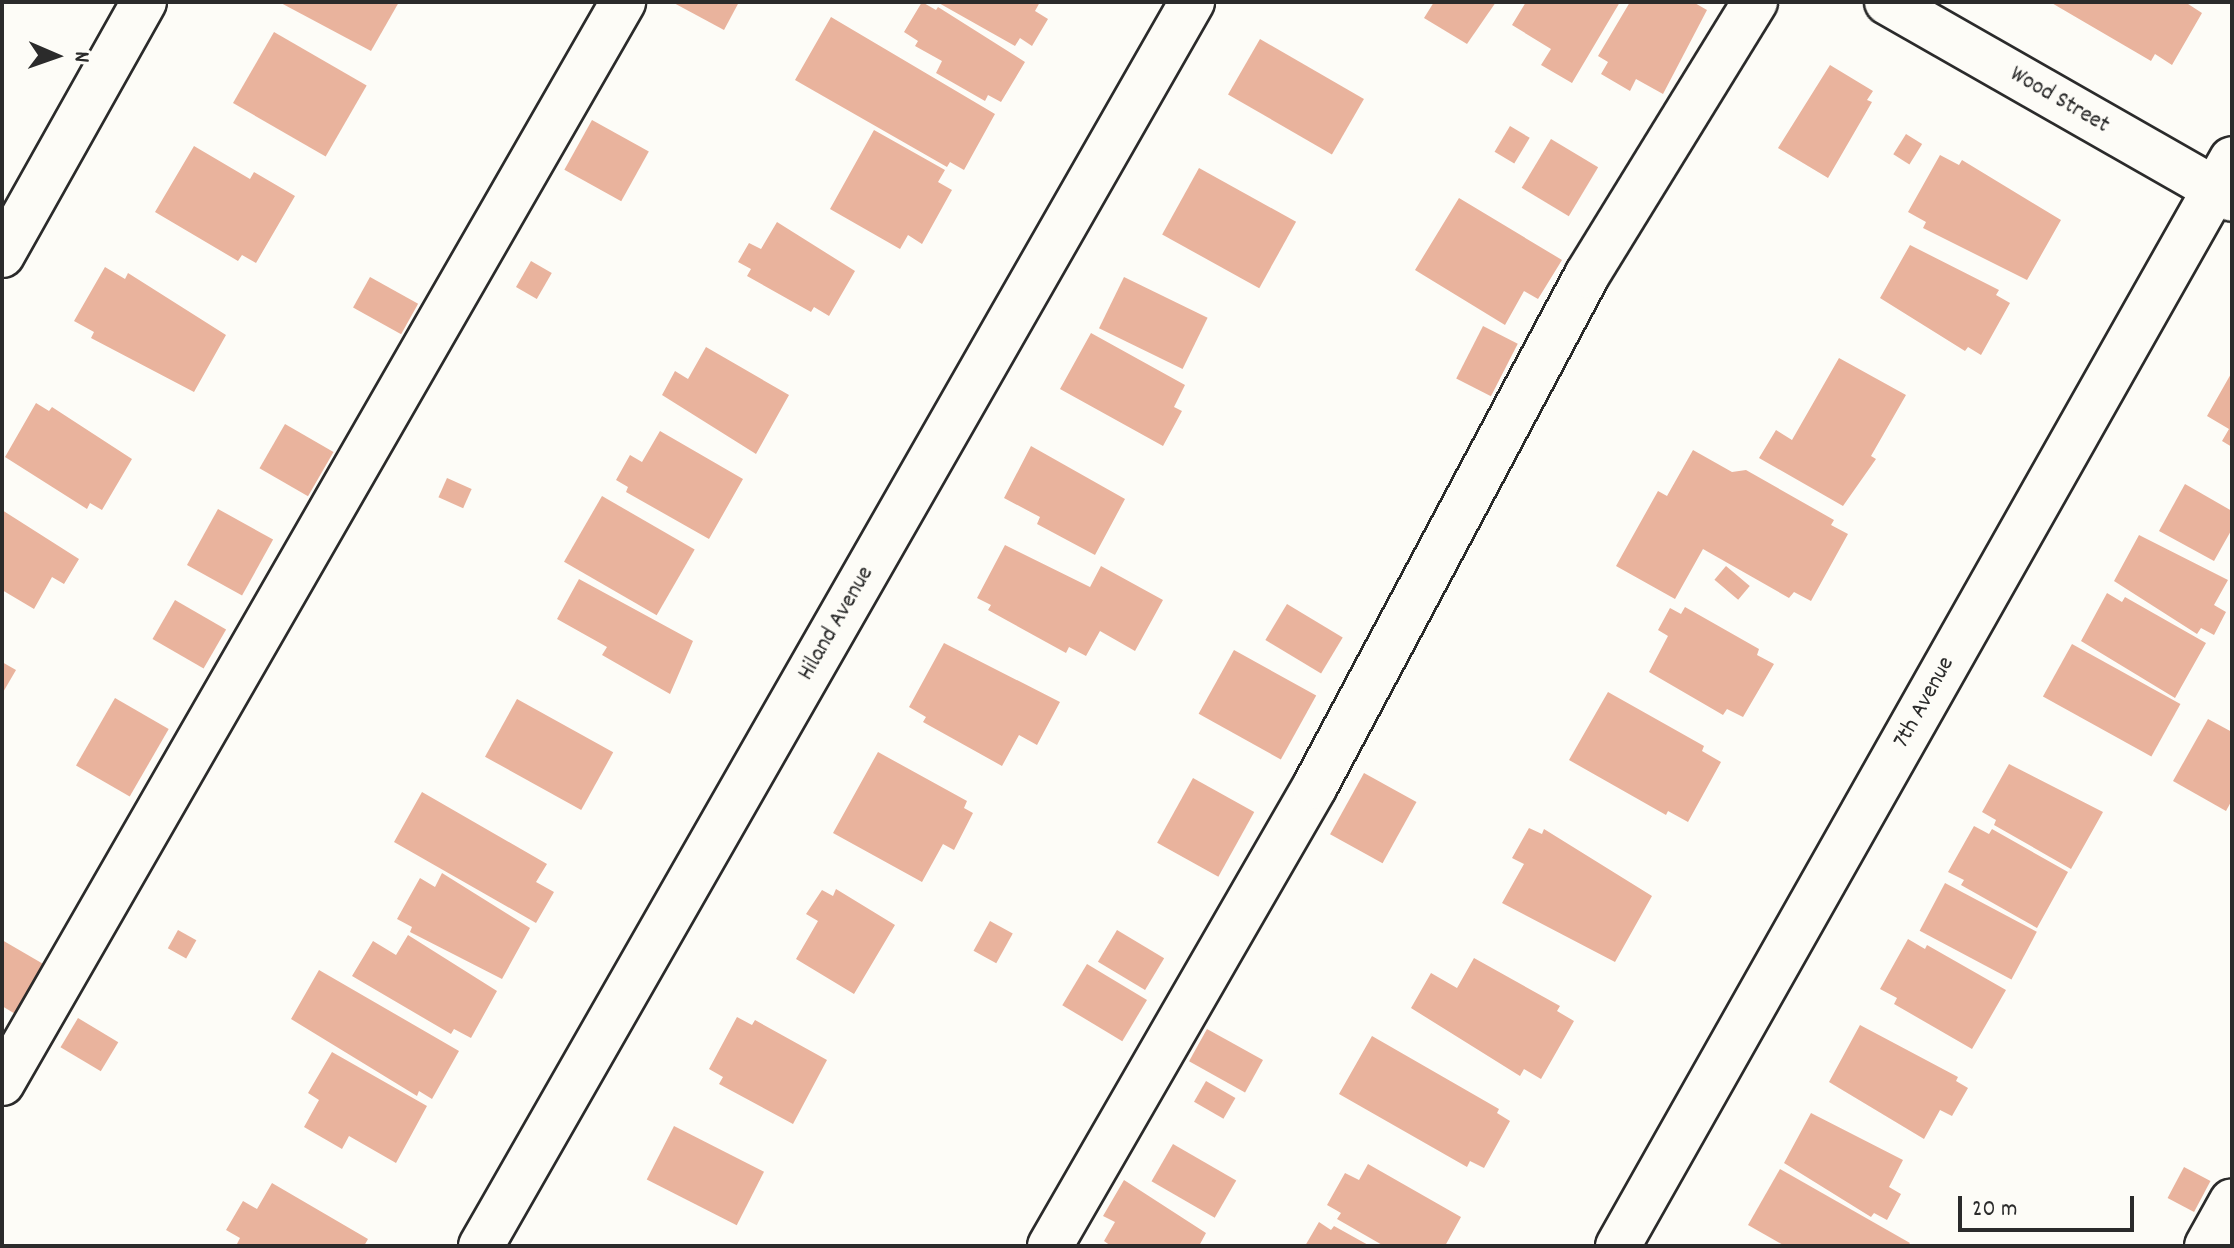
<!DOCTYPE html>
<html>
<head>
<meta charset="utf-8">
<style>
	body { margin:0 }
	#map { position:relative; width:2234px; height:1248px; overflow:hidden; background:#fdfcf7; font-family:Dekko,sans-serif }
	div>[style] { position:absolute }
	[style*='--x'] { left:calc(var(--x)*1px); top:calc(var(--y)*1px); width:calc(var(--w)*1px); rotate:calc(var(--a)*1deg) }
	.building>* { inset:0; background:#e9b39d; transform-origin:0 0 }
	.roads { filter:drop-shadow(2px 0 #2b2b2b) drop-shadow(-2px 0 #2b2b2b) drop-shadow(0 2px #2b2b2b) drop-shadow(0 -2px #2b2b2b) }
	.minor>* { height:44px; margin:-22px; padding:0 22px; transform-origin:22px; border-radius:22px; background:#fdfcf7 }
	span { translate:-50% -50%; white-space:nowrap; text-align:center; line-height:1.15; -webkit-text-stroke:6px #fdfcf7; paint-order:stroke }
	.street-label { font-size:24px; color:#2b2b2b }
	.frame { position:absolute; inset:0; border:4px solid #2b2b2b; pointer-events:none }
	.north { position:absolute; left:16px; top:16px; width:80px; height:80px; -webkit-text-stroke:6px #fdfcf7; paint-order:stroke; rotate:92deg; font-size:22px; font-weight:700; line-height:32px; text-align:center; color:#2b2b2b }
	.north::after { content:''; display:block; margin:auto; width:28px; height:36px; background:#2b2b2b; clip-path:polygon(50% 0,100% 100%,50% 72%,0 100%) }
	.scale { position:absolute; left:1958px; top:1196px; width:176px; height:36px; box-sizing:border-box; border:4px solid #2b2b2b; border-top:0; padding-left:10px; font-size:24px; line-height:28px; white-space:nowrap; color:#2b2b2b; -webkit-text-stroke:6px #fdfcf7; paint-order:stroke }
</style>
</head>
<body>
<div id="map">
	<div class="building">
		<div style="clip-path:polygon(279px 2px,399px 2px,371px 51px)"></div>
		<div style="clip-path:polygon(672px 2px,739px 2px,724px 30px)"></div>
		<div style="clip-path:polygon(922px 2px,936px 10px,938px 7px,1025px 62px,1001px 102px,988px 95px,985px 101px,936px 73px,942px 61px,915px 46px,918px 41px,904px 32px)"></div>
		<div style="clip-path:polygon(937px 2px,1040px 2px,1035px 11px,1048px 19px,1032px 46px,1020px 38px,1015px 46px)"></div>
		<div style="clip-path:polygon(1434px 2px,1496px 2px,1467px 44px,1424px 18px)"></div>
		<div style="clip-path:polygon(1526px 2px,1620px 2px,1572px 83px,1541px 65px,1551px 49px,1512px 25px)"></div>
		<div style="clip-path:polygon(1630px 2px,1693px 2px,1707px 10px,1663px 94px,1636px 79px,1630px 91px,1601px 74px,1608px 62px,1598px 56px)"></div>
		<div style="clip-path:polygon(2050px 2px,2185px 2px,2202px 13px,2172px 65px,2155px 54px,2151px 61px)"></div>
		<div style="clip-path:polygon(831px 17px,995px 114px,964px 170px,950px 162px,947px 167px,795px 80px)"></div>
		<div style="left:274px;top:32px;width:107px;height:82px;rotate:30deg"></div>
		<div style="left:1260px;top:39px;width:120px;height:64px;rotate:30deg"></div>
		<div style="clip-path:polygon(1830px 65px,1873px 91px,1867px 100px,1872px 102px,1828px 178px,1778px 148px)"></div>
		<div style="left:592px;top:120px;width:65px;height:57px;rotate:29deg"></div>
		<div style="left:1510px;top:126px;width:23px;height:30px;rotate:31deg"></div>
		<div style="clip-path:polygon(874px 130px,945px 170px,938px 182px,952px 190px,922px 244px,908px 235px,900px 249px,830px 209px)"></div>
		<div style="left:1906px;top:134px;width:19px;height:24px;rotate:32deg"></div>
		<div style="left:1551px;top:139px;width:55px;height:57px;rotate:31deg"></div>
		<div style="clip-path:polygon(194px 146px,250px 179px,254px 172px,295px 196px,256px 263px,242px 255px,238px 261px,155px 212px)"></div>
		<div style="clip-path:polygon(1940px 155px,1959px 165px,1962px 160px,2061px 220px,2027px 280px,1923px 228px,1926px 222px,1908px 212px)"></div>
		<div style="left:1199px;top:168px;width:111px;height:76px;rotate:29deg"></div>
		<div style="clip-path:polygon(1459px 198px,1562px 260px,1538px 299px,1524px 291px,1505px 325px,1415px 270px)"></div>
		<div style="clip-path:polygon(777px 222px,855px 271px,829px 316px,814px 307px,811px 312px,747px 276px,751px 269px,738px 262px,749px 243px,761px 249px)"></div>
		<div style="clip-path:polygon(1910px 245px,1999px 290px,1996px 295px,2010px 303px,1981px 355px,1968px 347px,1965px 351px,1880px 298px)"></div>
		<div style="left:531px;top:261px;width:24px;height:30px;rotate:30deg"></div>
		<div style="clip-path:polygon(105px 267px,125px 279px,128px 273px,226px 335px,194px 392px,91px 338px,94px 332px,74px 321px)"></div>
		<div style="left:370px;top:277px;width:55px;height:35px;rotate:29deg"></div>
		<div style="left:1124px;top:277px;width:93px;height:57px;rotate:26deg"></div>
		<div style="left:1483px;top:326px;width:39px;height:59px;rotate:27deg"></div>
		<div style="clip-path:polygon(1091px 333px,1185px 385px,1174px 407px,1182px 411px,1163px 446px,1060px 389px)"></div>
		<div style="clip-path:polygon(706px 347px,789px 395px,756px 454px,662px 395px,675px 371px,688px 379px)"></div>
		<div style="clip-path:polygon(1839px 358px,1906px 395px,1871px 456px,1876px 459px,1843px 506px,1759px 458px,1776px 430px,1792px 440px)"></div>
		<div style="clip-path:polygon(2232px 372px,2232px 447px,2222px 441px,2229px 429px,2207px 416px)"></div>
		<div style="clip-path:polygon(36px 403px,49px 411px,52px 407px,132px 459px,102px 510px,90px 503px,87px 509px,5px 457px)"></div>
		<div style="left:285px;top:424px;width:56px;height:51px;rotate:30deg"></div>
		<div style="clip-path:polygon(660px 431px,743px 479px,709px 539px,626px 492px,628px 487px,616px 480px,630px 455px,642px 462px)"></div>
		<div style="clip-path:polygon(1031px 446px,1125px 499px,1095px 555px,1037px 524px,1040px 517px,1004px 498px)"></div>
		<div style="clip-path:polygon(1693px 450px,1732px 472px,1746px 470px,1834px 520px,1831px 525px,1848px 534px,1811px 601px,1794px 592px,1789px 598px,1703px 549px,1675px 599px,1616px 566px,1658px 491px,1667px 496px)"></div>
		<div style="left:447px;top:478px;width:27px;height:21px;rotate:24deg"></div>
		<div style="clip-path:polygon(2185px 484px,2232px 511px,2232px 529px,2214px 561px,2159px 531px)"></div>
		<div style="left:602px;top:496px;width:107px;height:76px;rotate:30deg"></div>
		<div style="left:218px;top:509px;width:63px;height:64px;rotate:29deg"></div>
		<div style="clip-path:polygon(2px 510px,79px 559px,64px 584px,52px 577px,34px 609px,2px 590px)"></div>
		<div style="clip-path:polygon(2139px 535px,2228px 580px,2214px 605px,2226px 612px,2214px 635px,2201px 628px,2197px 634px,2114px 581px)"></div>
		<div style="clip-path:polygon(1005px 545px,1090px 587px,1101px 566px,1163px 600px,1135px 651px,1100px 631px,1086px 656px,1069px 647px,1066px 653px,988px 610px,991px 605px,977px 598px)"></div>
		<div style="left:1726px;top:566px;width:31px;height:18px;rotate:40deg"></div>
		<div style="clip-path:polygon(579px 579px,693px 641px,670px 694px,602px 655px,607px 647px,557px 619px)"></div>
		<div style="clip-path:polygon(2107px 593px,2122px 602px,2125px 597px,2206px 643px,2175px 698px,2081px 641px)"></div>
		<div style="left:175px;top:600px;width:59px;height:45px;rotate:30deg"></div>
		<div style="left:1287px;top:604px;width:65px;height:42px;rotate:31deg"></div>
		<div style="clip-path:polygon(1685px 607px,1759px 649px,1757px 655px,1774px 664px,1743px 717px,1727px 709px,1723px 715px,1649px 672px,1668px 636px,1658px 630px,1670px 608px,1681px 614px)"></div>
		<div style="clip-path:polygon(944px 643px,1060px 702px,1037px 745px,1019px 735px,1002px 766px,923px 722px,926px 717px,909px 707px)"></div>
		<div style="left:2072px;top:644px;width:124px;height:60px;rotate:29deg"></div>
		<div style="left:1234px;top:650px;width:94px;height:73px;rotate:29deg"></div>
		<div style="clip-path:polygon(2px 662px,16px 670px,2px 694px)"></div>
		<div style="clip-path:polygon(1608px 692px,1704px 746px,1702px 751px,1721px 762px,1688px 822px,1668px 811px,1666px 815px,1569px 760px)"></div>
		<div style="left:115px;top:698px;width:62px;height:78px;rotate:30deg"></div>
		<div style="left:517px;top:699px;width:110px;height:66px;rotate:29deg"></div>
		<div style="clip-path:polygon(2208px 719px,2232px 732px,2232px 800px,2226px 811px,2173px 781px)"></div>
		<div style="clip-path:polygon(878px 752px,967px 801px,964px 808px,973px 813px,954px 850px,943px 844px,922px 882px,833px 833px)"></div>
		<div style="clip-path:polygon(2009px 764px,2103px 812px,2071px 869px,1994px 825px,1996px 820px,1982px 812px)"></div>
		<div style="left:1364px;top:773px;width:60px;height:70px;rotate:29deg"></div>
		<div style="left:1193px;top:778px;width:70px;height:74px;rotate:29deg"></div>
		<div style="clip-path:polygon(422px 792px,547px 864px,536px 882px,554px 892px,536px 923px,394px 842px)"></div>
		<div style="clip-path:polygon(1974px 826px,1989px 834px,1992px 829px,2068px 872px,2037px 928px,1961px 885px,1964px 880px,1948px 872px)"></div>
		<div style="clip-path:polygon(1529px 828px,1542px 834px,1544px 829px,1652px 896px,1615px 962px,1502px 903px,1524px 864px,1512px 858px)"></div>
		<div style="clip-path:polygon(442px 873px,530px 928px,502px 979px,410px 932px,412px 927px,397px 919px,420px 878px,435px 887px)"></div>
		<div style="left:1945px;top:883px;width:104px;height:54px;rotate:28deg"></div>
		<div style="clip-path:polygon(836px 889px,895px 925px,854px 994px,796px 959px,818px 921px,806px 914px,822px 890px,833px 896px)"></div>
		<div style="left:990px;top:921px;width:26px;height:34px;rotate:29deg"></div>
		<div style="left:178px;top:930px;width:21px;height:21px;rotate:29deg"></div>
		<div style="left:1117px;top:930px;width:55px;height:37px;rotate:31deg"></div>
		<div style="clip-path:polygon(408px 935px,497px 991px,471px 1038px,454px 1029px,451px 1034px,352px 976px,373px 941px,396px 955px)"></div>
		<div style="clip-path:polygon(1908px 939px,1925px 949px,1927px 945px,2006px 990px,1972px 1049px,1894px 1004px,1897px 998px,1880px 989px)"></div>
		<div style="clip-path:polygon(2px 940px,45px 965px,17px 1015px,2px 1006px)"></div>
		<div style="clip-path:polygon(1474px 958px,1560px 1006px,1557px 1011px,1574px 1021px,1541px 1079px,1524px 1069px,1520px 1076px,1411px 1008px,1431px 973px,1457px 988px)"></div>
		<div style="left:1087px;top:964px;width:70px;height:48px;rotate:31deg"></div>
		<div style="clip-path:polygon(319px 970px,459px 1051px,432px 1099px,419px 1091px,417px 1096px,291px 1019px)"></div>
		<div style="clip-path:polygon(737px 1017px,752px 1025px,755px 1020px,827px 1060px,793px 1124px,719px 1084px,723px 1077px,709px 1069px)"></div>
		<div style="left:78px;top:1018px;width:47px;height:34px;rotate:31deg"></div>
		<div style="clip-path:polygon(1860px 1025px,1958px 1077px,1956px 1081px,1968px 1088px,1952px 1116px,1940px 1110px,1924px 1139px,1829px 1082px)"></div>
		<div style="left:1207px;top:1029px;width:64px;height:37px;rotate:29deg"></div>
		<div style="clip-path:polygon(1372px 1036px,1499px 1109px,1497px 1113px,1510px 1121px,1484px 1168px,1470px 1161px,1467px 1167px,1339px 1094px)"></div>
		<div style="clip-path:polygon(332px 1052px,427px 1106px,396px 1163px,349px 1136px,342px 1149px,304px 1127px,319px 1100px,308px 1093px)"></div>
		<div style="left:1206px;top:1081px;width:34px;height:24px;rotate:30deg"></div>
		<div style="clip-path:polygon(1811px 1113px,1903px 1160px,1889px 1187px,1901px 1194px,1887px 1220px,1874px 1213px,1871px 1217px,1784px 1163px)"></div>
		<div style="left:674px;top:1126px;width:101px;height:60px;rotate:27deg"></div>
		<div style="left:1173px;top:1144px;width:73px;height:43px;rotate:30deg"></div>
		<div style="clip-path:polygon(1368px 1164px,1461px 1217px,1445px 1246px,1384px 1246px,1337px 1219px,1341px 1213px,1327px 1205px,1345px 1173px,1359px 1180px)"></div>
		<div style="left:2184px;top:1167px;width:30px;height:35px;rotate:28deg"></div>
		<div style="clip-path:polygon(1780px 1169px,1910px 1243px,1908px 1246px,1785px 1246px,1748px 1225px)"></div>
		<div style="clip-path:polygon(1124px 1180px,1206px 1233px,1199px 1246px,1111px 1246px,1104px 1241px,1115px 1222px,1103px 1216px)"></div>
		<div style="clip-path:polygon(272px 1183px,368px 1239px,364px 1246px,236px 1246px,240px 1238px,226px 1230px,243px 1201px,257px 1209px)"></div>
		<div style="clip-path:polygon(1319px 1222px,1331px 1230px,1334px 1226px,1370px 1246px,1305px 1246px)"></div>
	</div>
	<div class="roads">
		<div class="minor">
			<div style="--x:1887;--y:2;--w:397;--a:29.7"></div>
			<div style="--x:2;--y:255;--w:290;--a:-60.7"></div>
			<div style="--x:2;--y:1083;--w:1247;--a:-60.12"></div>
			<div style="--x:481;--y:1246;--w:1433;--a:-60.25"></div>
			<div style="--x:1050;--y:1246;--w:531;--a:-60.05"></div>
			<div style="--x:1315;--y:786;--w:579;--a:-61.97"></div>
			<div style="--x:1587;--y:275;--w:321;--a:-58.4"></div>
			<div style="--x:1618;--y:1246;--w:1248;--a:-60.54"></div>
			<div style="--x:2207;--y:1246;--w:51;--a:-60.9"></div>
		</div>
	</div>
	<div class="street-label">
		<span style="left:2059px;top:101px;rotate:30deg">Wood Street</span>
		<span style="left:837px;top:624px;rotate:-60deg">Hiland Avenue</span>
		<span style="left:1925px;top:703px;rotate:-61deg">7th Avenue</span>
	</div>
	<div class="frame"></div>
	<div class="north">N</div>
	<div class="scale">20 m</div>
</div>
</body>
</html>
